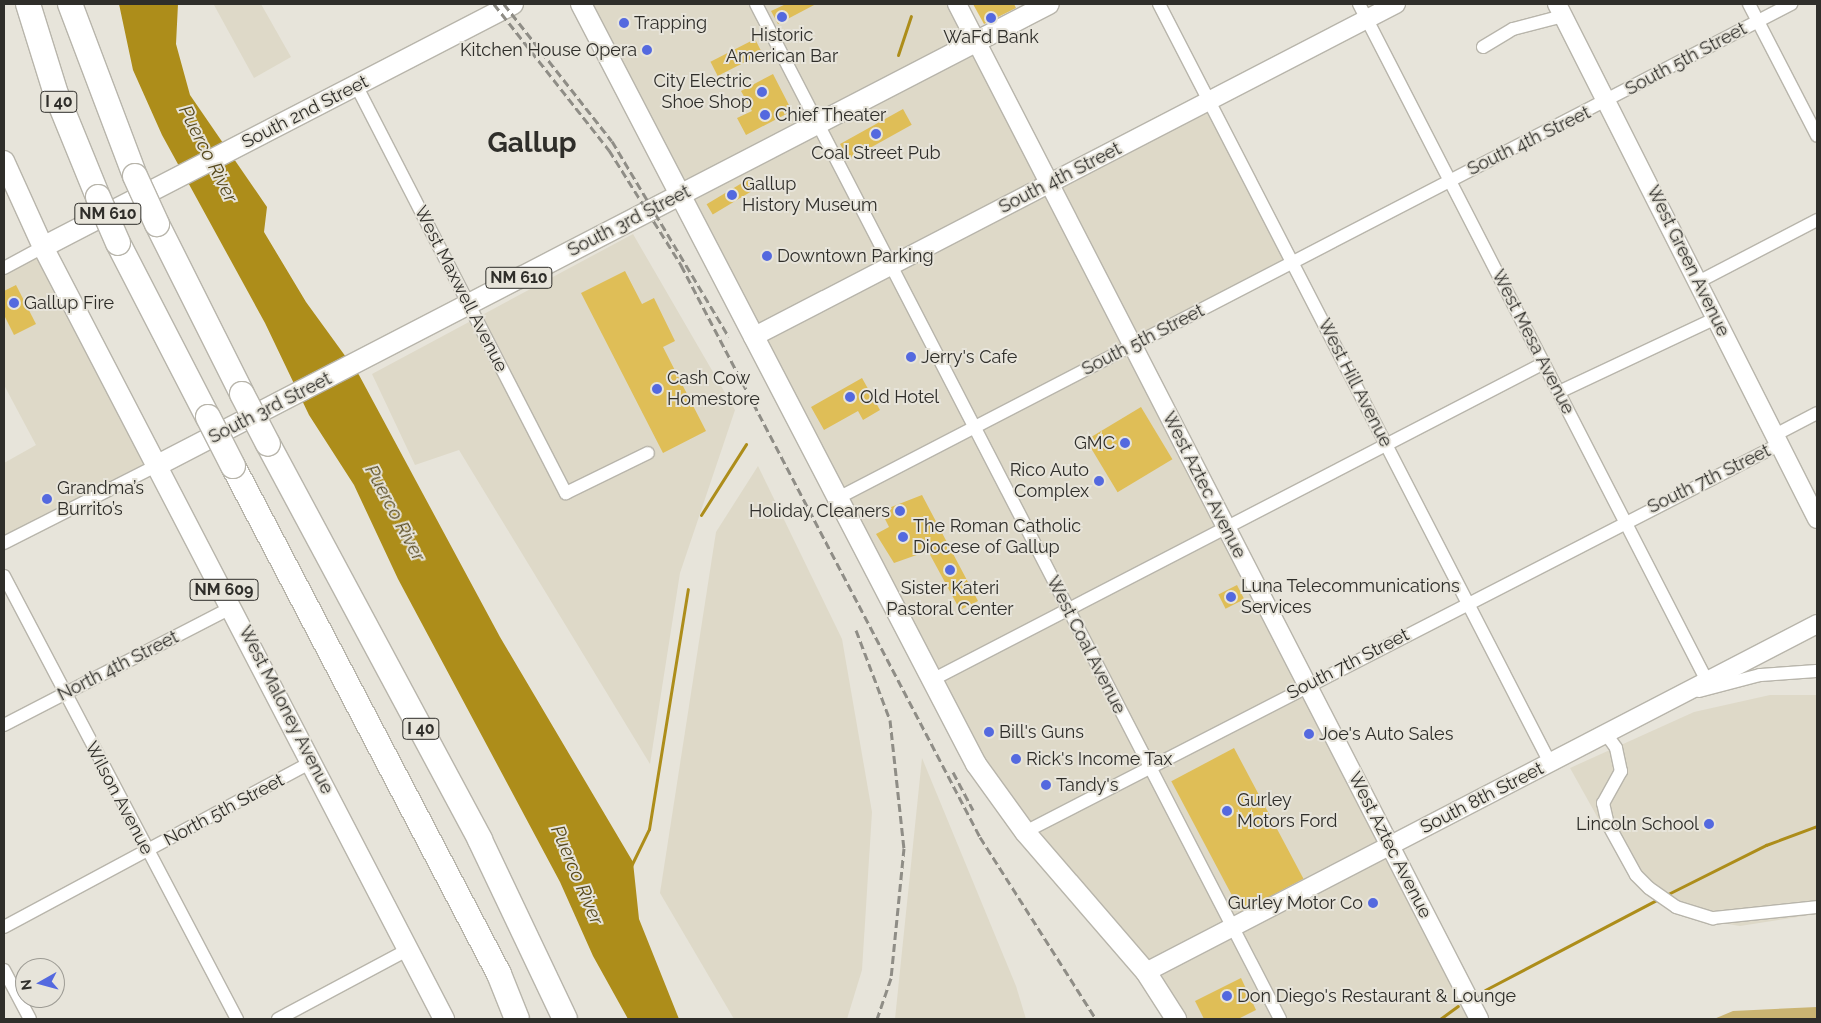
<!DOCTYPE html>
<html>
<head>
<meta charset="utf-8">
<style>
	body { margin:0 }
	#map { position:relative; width:1821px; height:1023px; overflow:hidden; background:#e7e4da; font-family:Raleway,sans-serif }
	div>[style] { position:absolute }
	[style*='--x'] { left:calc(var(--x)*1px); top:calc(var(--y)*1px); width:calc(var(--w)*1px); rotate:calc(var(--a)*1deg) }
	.built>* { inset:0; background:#ded9c8 }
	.green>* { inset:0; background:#cab472 }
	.water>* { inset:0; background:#ad8d1a }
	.stream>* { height:3px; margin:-1.5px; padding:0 1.5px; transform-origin:1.5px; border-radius:1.5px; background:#ad8d1a }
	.building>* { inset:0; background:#dfbe57; transform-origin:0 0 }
	.roads { filter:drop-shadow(1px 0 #b8b5ab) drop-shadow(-1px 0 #b8b5ab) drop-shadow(0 1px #b8b5ab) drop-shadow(0 -1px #b8b5ab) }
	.street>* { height:12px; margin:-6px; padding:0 6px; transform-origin:6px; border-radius:6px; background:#fff }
	.secondary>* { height:18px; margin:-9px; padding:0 9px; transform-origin:9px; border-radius:9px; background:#fff }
	.primary>* { height:20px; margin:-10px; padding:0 10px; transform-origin:10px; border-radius:10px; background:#fff }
	.highway>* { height:24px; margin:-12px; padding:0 12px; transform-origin:12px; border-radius:12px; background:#fff }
	.rail>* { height:3px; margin-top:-1.5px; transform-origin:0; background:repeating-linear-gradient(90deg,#8f8d86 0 8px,transparent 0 12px) }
	.bridges { filter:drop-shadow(1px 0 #b8b5ab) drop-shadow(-1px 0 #b8b5ab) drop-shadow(0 1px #b8b5ab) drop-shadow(0 -1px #b8b5ab) }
	.highway-bridge>* { height:24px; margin:-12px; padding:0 12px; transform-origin:12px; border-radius:12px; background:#fff }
	.dots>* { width:14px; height:14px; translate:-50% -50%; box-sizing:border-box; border:2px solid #e7e4da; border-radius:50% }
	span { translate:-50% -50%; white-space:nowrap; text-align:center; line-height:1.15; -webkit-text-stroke:4px #e7e4da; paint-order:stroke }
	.shield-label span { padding:1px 4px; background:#e7e4da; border:1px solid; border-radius:4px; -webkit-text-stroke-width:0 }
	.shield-label { font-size:16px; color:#2f2e2a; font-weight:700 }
	.poi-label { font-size:18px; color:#2f2e2a }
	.left { translate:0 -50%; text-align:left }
	.right { translate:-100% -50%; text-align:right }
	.street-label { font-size:18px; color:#2f2e2a }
	.water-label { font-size:19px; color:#55481d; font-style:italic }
	.town-label { font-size:28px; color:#2f2e2a; font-weight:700 }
	.frame { position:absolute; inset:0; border:5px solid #2f2e2a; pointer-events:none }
	.north { position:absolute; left:15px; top:958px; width:50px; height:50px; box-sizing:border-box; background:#e7e4da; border:1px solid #9d9b94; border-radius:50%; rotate:263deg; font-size:14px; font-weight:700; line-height:20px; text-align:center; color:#2f2e2a }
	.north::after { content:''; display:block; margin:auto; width:18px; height:22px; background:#5469df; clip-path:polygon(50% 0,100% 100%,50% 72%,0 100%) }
</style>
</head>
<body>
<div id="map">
	<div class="built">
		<div style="clip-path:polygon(261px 4px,291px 57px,254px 78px,214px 5px)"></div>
		<div style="clip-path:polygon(581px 4px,957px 4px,1049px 184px,1209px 101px,1292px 262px,1133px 345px,1479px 1019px,1176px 1019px,976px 764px)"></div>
		<div style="clip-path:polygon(633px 234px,735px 410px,680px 573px,650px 764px,459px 450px,415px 465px,372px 374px)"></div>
		<div style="clip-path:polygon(43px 247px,156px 466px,4px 542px,4px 463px,36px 445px,4px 385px,4px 268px)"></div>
		<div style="clip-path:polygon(758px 466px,842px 639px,872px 812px,862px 970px,847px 1019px,734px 1019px,660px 893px,716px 532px)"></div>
		<div style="clip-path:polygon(1770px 695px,1817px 695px,1817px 914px,1740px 926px,1684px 917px,1648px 896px,1633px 881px,1570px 768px,1694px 712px)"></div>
		<div style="clip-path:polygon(922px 758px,1016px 986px,1026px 1019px,895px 1019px)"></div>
	</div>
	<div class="green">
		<div style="clip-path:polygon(1817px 1007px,1817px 1019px,1714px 1019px,1733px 1011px)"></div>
	</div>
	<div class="water">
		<div style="clip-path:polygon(119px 4px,178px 4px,176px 44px,190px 95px,267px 207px,264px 232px,306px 302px,359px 375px,500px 637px,633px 862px,639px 919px,679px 1019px,628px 1019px,593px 956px,560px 882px,398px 579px,354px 485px,309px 415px,265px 323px,162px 135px,133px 70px)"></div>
	</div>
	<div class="stream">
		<div style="--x:898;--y:55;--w:41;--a:-71.6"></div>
		<div style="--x:701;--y:515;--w:84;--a:-57.6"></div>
		<div style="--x:631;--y:866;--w:41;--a:-64.1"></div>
		<div style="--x:649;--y:829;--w:243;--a:-80.8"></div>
		<div style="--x:1666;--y:895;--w:112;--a:-26.6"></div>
		<div style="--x:1766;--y:845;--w:54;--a:-20.4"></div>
		<div style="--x:1485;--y:990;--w:195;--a:-27.7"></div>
		<div style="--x:1440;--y:1019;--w:22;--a:-36"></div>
	</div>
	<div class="building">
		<div style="clip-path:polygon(786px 4px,816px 4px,778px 24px,771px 11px)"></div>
		<div style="clip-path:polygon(973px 4px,1014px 4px,1016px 8px,984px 24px)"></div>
		<div style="left:755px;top:39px;width:16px;height:50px;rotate:63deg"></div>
		<div style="clip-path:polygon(773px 74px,792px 111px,746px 135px,737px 118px,752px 111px,741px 91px)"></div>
		<div style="left:903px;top:109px;width:18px;height:72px;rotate:61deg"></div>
		<div style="left:752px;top:177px;width:12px;height:53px;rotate:59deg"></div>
		<div style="clip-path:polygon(625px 271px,642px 304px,654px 298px,675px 341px,663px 347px,706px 431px,663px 453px,581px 293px)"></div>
		<div style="clip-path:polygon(16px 285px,36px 324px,14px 335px,4px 315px,4px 291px)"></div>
		<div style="clip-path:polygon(862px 378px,880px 410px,863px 420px,858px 411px,824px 430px,811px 407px)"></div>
		<div style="left:1141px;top:407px;width:61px;height:64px;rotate:59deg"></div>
		<div style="clip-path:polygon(922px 495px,978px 601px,960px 610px,928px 551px,894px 563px,876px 534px,889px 527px,881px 511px)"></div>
		<div style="left:1237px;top:585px;width:16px;height:21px;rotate:63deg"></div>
		<div style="left:1234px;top:748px;width:148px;height:71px;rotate:62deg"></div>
		<div style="clip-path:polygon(1241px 978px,1256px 1010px,1238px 1019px,1204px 1019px,1195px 1001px)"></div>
	</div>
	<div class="roads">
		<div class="street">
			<div style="--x:756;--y:4;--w:1142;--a:62.69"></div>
			<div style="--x:1159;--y:4;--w:854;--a:62.74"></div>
			<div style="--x:1359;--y:4;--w:761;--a:62.8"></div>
			<div style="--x:1749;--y:4;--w:148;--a:62.7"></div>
			<div style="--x:1483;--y:47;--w:35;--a:-31"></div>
			<div style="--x:1513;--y:29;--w:52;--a:-14.6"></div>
			<div style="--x:356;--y:85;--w:459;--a:62.8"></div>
			<div style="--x:566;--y:493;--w:91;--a:-26"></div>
			<div style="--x:4;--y:268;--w:44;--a:-28.3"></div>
			<div style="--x:1700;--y:281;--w:132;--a:-27.5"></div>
			<div style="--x:1559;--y:392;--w:174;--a:-25.2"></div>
			<div style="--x:1775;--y:435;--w:47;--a:-27.6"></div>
			<div style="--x:836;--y:499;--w:1076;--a:-27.4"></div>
			<div style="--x:4;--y:543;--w:170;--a:-26.9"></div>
			<div style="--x:4;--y:576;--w:501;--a:62.26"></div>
			<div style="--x:930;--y:681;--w:691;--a:-27.38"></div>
			<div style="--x:1699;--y:691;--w:63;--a:-14.7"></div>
			<div style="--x:1760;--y:675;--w:57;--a:-4"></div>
			<div style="--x:4;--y:725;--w:258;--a:-27.3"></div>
			<div style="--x:1606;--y:734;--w:17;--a:54"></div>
			<div style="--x:1616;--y:748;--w:24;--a:78"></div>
			<div style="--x:1621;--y:771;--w:37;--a:119"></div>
			<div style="--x:1603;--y:803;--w:22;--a:77"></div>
			<div style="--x:1608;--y:824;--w:58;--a:61.2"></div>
			<div style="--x:1636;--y:875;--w:18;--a:45"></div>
			<div style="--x:1649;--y:888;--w:33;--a:35"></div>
			<div style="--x:1676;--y:907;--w:39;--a:17"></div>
			<div style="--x:1713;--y:918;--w:105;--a:-6"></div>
			<div style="--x:1025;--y:832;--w:849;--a:-27.2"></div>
			<div style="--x:4;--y:927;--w:349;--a:-28.2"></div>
			<div style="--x:4;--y:970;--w:55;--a:62"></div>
			<div style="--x:278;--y:1019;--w:146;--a:-28.1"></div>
		</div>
		<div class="secondary">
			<div style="--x:957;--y:4;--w:1141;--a:62.78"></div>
			<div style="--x:1557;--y:4;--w:577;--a:63.21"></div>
			<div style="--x:753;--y:337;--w:724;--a:-27.38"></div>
			<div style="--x:1146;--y:972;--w:756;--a:-27.41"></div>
		</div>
		<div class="primary">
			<div style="--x:581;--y:4;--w:857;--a:62.54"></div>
			<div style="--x:976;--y:764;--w:84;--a:54.2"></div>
			<div style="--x:1025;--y:832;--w:185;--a:49.2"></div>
			<div style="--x:1146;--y:972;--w:56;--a:57.4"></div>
			<div style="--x:4;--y:161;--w:94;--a:65.6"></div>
			<div style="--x:43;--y:247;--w:870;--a:62.55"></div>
			<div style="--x:43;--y:247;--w:529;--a:-27.34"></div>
			<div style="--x:156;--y:466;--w:1005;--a:-27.36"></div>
		</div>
		<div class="highway">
			<div style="--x:28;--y:4;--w:94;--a:72.7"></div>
			<div style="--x:56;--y:94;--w:111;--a:67.8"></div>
			<div style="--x:70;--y:4;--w:184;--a:69.3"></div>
			<div style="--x:157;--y:224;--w:190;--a:63.4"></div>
			<div style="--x:118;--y:243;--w:196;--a:62.7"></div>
			<div style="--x:268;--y:444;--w:449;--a:61.8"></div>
			<div style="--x:480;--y:840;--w:198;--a:64.6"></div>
			<div style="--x:233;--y:466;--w:573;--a:62.36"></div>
			<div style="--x:499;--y:974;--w:48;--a:68.2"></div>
		</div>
	</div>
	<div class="rail">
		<div style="--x:494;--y:4;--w:186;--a:51.8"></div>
		<div style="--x:609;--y:150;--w:136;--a:57.9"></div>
		<div style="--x:681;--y:265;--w:645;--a:62.4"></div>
		<div style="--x:980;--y:837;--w:216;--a:57.5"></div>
		<div style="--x:504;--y:4;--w:174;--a:51.8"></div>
		<div style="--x:612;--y:141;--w:228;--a:59.2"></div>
		<div style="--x:856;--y:630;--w:96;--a:69.3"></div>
		<div style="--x:890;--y:720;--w:129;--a:83.8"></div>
		<div style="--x:904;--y:848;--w:131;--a:95.7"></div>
		<div style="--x:891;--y:978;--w:43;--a:108.9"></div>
		<div style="--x:953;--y:772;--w:43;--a:62.2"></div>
	</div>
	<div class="bridges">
		<div class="highway-bridge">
			<div style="--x:135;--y:176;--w:53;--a:65.4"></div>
			<div style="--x:98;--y:197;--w:50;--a:66.5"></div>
			<div style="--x:242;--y:394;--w:56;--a:62.5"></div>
			<div style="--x:208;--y:417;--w:55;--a:63"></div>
		</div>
	</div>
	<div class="dots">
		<div style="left:782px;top:17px;background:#5469df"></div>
		<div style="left:991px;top:18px;background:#5469df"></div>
		<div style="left:624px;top:23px;background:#5469df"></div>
		<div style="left:647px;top:50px;background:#5469df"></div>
		<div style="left:762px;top:92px;background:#5469df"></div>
		<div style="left:765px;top:115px;background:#5469df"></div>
		<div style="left:876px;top:134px;background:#5469df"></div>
		<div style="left:732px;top:195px;background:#5469df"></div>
		<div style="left:767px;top:256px;background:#5469df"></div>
		<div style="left:14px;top:303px;background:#5469df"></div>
		<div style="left:911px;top:357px;background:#5469df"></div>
		<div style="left:657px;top:389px;background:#5469df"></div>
		<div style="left:850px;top:397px;background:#5469df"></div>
		<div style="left:1125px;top:443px;background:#5469df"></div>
		<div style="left:1099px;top:481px;background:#5469df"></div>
		<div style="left:47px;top:499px;background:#5469df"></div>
		<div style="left:900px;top:511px;background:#5469df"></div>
		<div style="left:903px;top:537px;background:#5469df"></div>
		<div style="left:950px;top:570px;background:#5469df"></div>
		<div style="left:1231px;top:597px;background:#5469df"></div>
		<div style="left:989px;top:732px;background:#5469df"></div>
		<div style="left:1309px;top:734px;background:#5469df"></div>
		<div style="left:1016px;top:759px;background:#5469df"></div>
		<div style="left:1046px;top:785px;background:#5469df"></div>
		<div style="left:1227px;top:811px;background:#5469df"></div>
		<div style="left:1709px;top:824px;background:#5469df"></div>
		<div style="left:1373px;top:903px;background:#5469df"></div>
		<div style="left:1227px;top:996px;background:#5469df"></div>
	</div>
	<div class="shield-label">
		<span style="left:59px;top:102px">I 40</span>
		<span style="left:108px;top:214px">NM 610</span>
		<span style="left:519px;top:278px">NM 610</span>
		<span style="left:224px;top:590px">NM 609</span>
		<span style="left:421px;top:729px">I 40</span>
	</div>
	<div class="poi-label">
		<span class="left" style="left:634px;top:23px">Trapping</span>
		<span style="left:782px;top:46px">Historic<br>American Bar</span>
		<span style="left:991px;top:37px">WaFd Bank</span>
		<span class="right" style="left:637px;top:50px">Kitchen House Opera</span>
		<span class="right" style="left:752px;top:92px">City Electric<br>Shoe Shop</span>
		<span class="left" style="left:775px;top:115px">Chief Theater</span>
		<span style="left:876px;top:153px">Coal Street Pub</span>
		<span class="left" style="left:742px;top:195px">Gallup<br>History Museum</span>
		<span class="left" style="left:777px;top:256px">Downtown Parking</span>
		<span class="left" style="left:24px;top:303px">Gallup Fire</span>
		<span class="left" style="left:921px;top:357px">Jerry's Cafe</span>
		<span class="left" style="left:667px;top:389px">Cash Cow<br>Homestore</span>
		<span class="left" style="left:860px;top:397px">Old Hotel</span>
		<span class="right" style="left:1115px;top:443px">GMC</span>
		<span class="right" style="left:1089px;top:481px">Rico Auto<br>Complex</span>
		<span class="left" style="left:57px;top:499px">Grandma’s<br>Burrito’s</span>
		<span class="right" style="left:890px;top:511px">Holiday Cleaners</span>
		<span class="left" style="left:913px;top:537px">The Roman Catholic<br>Diocese of Gallup</span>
		<span class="left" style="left:1241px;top:597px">Luna Telecommunications<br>Services</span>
		<span style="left:950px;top:599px">Sister Kateri<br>Pastoral Center</span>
		<span class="left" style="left:999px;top:732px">Bill's Guns</span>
		<span class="left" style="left:1319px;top:734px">Joe's Auto Sales</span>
		<span class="left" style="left:1026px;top:759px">Rick's Income Tax</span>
		<span class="left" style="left:1056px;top:785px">Tandy's</span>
		<span class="left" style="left:1237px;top:811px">Gurley<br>Motors Ford</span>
		<span class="right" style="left:1699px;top:824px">Lincoln School</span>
		<span class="right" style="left:1363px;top:903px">Gurley Motor Co</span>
		<span class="left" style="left:1237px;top:996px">Don Diego's Restaurant &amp; Lounge</span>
	</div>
	<div class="street-label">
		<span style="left:1686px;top:59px;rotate:-28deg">South 5th Street</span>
		<span style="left:305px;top:112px;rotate:-27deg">South 2nd Street</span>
		<span style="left:1529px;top:141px;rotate:-26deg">South 4th Street</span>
		<span style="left:1060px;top:178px;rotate:-27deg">South 4th Street</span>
		<span style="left:629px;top:221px;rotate:-27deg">South 3rd Street</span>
		<span style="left:1688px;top:261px;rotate:64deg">West Green Avenue</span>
		<span style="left:461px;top:289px;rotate:63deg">West Maxwell Avenue</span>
		<span style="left:1143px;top:340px;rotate:-27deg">South 5th Street</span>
		<span style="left:1533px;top:342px;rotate:63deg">West Mesa Avenue</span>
		<span style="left:1355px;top:383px;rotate:63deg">West Hill Avenue</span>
		<span style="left:270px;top:408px;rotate:-27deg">South 3rd Street</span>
		<span style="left:1709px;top:479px;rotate:-26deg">South 7th Street</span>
		<span style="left:1204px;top:485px;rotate:63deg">West Aztec Avenue</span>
		<span style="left:1086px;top:645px;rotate:63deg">West Coal Avenue</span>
		<span style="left:1348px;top:664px;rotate:-27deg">South 7th Street</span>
		<span style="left:118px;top:666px;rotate:-27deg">North 4th Street</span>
		<span style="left:286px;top:710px;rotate:63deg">West Maloney Avenue</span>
		<span style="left:119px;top:798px;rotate:62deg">Wilson Avenue</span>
		<span style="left:1482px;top:798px;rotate:-27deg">South 8th Street</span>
		<span style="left:224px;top:810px;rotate:-28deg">North 5th Street</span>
		<span style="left:1390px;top:845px;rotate:63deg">West Aztec Avenue</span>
	</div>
	<div class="water-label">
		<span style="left:208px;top:154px;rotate:63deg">Puerco River</span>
		<span style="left:395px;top:513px;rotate:62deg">Puerco River</span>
		<span style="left:577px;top:875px;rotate:67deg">Puerco River</span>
	</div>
	<div class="town-label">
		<span style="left:532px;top:143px">Gallup</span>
	</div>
	<div class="frame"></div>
	<div class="north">N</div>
</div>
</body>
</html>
